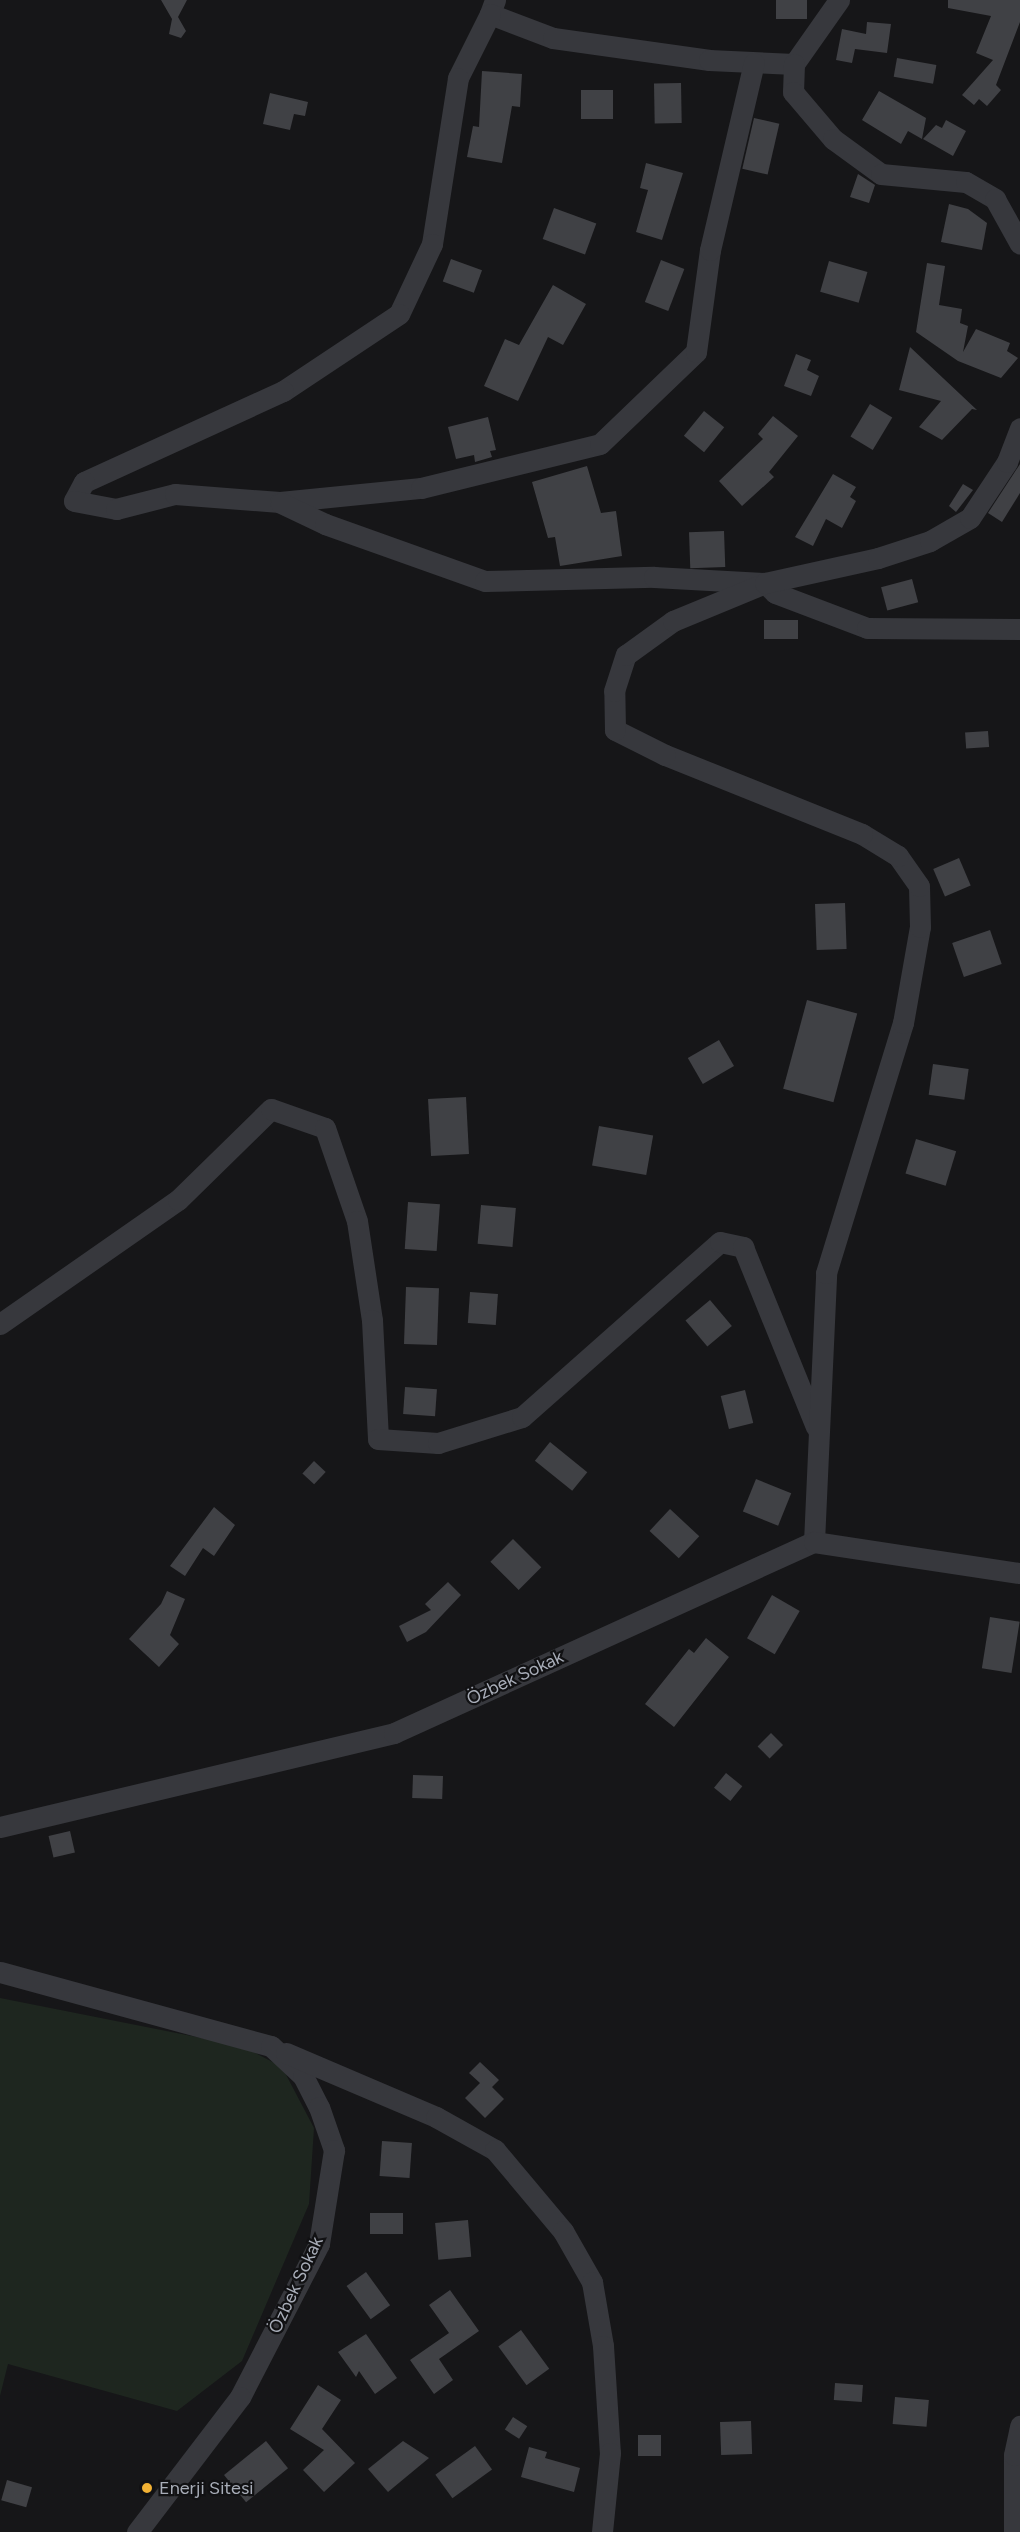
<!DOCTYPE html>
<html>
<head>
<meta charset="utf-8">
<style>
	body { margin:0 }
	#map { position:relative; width:1020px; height:2532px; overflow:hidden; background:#161618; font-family:Figtree,sans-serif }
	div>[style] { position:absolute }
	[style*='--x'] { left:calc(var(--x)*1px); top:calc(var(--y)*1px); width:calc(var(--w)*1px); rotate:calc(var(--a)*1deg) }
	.green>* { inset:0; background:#1e261f }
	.building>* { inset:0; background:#404145; transform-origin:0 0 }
	.minor>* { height:21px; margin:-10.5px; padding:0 10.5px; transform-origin:10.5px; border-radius:10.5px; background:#37383d }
	.dots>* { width:16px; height:16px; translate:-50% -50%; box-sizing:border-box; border:3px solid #111113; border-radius:50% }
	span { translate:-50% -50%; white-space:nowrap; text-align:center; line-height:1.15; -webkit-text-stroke:4.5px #111113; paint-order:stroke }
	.street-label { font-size:18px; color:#a8adb8 }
	.poi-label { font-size:18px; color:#a8adb8 }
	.left { translate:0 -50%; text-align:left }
</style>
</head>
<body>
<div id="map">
	<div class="green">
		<div style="clip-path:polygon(0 1998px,242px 2046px,282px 2067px,314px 2128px,309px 2204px,242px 2361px,177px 2411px,8px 2364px,0 2396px)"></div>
	</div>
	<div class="building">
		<div style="clip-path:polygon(161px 0,187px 0,178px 17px,186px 31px,181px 38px,169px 34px,172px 19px)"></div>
		<div style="left:776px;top:0;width:31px;height:19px"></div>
		<div style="clip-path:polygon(948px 0,1020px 0,1020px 22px,996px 85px,1001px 90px,987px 106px,979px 99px,974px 105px,962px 95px,993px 60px,976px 53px,991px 16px,948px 8px)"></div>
		<div style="clip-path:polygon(867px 22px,891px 24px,887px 53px,855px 49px,852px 63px,836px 60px,842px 29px,866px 34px)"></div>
		<div style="left:897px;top:58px;width:40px;height:19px;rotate:10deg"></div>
		<div style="clip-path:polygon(482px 71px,522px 74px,520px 107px,512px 106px,502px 163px,467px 157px,473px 126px,479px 127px)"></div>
		<div style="left:681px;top:83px;width:40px;height:27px;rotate:89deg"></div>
		<div style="left:581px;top:90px;width:32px;height:29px"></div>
		<div style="clip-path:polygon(879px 91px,926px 118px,922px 139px,908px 131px,901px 144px,862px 120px)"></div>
		<div style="clip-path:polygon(270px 93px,308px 102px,305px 116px,294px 114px,290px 130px,263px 124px)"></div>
		<div style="left:754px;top:118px;width:26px;height:52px;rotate:13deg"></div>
		<div style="clip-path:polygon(946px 120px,966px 131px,953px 156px,923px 139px,936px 125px,942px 128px)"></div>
		<div style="clip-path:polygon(646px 163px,683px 173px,662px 240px,636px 232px,648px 190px,640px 188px)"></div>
		<div style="clip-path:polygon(858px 174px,875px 185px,869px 203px,850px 197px)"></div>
		<div style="clip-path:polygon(949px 204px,968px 209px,987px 223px,982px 250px,941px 242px)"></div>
		<div style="left:554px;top:208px;width:45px;height:33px;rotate:20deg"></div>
		<div style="left:451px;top:259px;width:33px;height:24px;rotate:20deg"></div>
		<div style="left:661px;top:260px;width:25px;height:45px;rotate:21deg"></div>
		<div style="left:829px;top:261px;width:40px;height:32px;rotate:16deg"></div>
		<div style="clip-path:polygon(927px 263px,945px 266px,939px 305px,962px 309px,960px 323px,968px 326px,963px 352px,976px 329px,1010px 343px,1007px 351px,1018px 358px,1001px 378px,958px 361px,916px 332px)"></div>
		<div style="clip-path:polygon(553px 285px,586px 304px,563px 345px,548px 337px,518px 401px,484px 386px,505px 339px,519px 345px)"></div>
		<div style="clip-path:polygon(910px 347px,977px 410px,972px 409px,942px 440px,919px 427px,941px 401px,899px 390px)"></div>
		<div style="clip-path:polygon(796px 354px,811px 360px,807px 370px,819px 376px,811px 396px,784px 386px)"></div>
		<div style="left:870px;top:404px;width:26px;height:38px;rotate:31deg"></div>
		<div style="left:704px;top:411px;width:26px;height:32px;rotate:39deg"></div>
		<div style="clip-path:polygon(773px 416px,798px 436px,769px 472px,774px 477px,742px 506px,719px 481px,763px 439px,758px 434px)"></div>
		<div style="clip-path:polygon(488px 417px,496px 450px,490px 451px,492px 457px,475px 462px,474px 455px,456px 459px,448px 427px)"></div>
		<div style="clip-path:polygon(1020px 464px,1020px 493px,1002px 522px,988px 513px)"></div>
		<div style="clip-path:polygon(587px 466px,601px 513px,616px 511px,622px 556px,560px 566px,555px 537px,548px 538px,532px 482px)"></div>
		<div style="clip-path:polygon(833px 474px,856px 487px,850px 497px,856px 501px,842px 528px,826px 519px,813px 546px,795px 537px)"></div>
		<div style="clip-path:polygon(963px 484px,973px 490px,956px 512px,949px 506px)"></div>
		<div style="left:724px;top:531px;width:36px;height:35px;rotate:88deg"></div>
		<div style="left:912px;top:579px;width:24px;height:32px;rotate:75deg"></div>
		<div style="left:764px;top:620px;width:34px;height:19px"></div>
		<div style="left:988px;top:731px;width:16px;height:23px;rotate:86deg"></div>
		<div style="left:959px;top:858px;width:30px;height:28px;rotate:67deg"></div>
		<div style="left:845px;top:903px;width:46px;height:30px;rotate:88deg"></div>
		<div style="left:990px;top:930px;width:36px;height:40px;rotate:71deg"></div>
		<div style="left:807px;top:1000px;width:52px;height:92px;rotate:15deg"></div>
		<div style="left:719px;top:1040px;width:30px;height:36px;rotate:60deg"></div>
		<div style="left:933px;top:1064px;width:36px;height:31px;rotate:8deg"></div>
		<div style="left:466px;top:1097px;width:57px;height:38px;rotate:87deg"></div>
		<div style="left:599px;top:1126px;width:55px;height:40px;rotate:10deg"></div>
		<div style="left:916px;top:1139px;width:42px;height:36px;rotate:17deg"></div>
		<div style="left:408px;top:1202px;width:32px;height:47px;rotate:4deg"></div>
		<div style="left:481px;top:1205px;width:35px;height:39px;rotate:5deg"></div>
		<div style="left:406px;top:1287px;width:33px;height:57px;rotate:2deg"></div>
		<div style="left:470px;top:1292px;width:28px;height:31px;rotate:4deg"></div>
		<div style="left:710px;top:1300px;width:34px;height:32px;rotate:50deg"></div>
		<div style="left:405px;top:1387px;width:32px;height:27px;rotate:4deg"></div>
		<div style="left:745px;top:1390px;width:34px;height:25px;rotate:76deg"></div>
		<div style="left:550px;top:1442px;width:48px;height:24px;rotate:39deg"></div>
		<div style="left:314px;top:1461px;width:16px;height:17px;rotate:43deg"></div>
		<div style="left:756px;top:1479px;width:38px;height:35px;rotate:22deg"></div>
		<div style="clip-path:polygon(214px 1507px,235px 1525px,214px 1556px,203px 1548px,185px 1576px,170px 1566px)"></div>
		<div style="left:670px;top:1509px;width:40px;height:30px;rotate:43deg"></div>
		<div style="left:513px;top:1539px;width:40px;height:32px;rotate:45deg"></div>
		<div style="clip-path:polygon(448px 1582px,461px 1595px,426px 1632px,407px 1642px,399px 1626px,431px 1610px,425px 1604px)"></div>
		<div style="clip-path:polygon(167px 1591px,185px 1599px,170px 1635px,179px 1644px,159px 1667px,129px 1639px,161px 1604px)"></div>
		<div style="left:772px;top:1595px;width:32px;height:50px;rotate:30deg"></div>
		<div style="left:990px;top:1617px;width:30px;height:52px;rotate:9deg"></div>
		<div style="clip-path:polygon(706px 1638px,729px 1657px,674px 1727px,645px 1704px,689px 1649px,694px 1653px)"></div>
		<div style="left:771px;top:1733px;width:17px;height:19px;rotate:45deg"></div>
		<div style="left:726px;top:1773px;width:21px;height:19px;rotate:39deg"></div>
		<div style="left:413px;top:1775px;width:30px;height:23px;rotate:2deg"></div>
		<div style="left:70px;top:1831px;width:22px;height:22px;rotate:77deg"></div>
		<div style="clip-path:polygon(480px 2062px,499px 2080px,492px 2087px,504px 2099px,485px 2118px,465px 2098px,480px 2083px,469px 2073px)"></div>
		<div style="left:382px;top:2141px;width:30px;height:35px;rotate:4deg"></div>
		<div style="left:370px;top:2213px;width:33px;height:21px"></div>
		<div style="left:468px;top:2220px;width:37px;height:33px;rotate:85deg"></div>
		<div style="left:366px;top:2272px;width:41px;height:24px;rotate:54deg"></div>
		<div style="clip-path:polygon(450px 2290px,479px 2331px,439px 2359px,453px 2380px,434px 2394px,410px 2360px,449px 2333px,429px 2305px)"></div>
		<div style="left:521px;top:2330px;width:48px;height:28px;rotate:54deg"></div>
		<div style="clip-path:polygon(366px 2334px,397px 2378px,375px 2394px,359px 2371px,356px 2377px,338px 2352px)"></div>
		<div style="left:835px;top:2383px;width:28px;height:17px;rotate:4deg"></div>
		<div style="clip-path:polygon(318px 2385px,341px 2400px,322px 2429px,355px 2463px,324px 2492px,303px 2470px,324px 2450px,290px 2429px)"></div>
		<div style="left:895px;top:2397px;width:34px;height:27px;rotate:5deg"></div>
		<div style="left:513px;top:2417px;width:17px;height:15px;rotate:33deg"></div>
		<div style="left:751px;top:2421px;width:33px;height:31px;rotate:88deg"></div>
		<div style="left:638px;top:2435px;width:23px;height:21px"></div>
		<div style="left:266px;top:2441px;width:35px;height:54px;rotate:51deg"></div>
		<div style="clip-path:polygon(403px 2441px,429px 2458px,388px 2492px,368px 2469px)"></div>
		<div style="left:475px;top:2446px;width:29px;height:49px;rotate:54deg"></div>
		<div style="clip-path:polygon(529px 2447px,547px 2452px,545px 2458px,580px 2468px,574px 2492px,521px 2477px)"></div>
		<div style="left:7px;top:2480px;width:26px;height:21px;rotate:16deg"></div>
	</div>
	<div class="minor">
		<div style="--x:495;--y:0;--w:15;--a:110"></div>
		<div style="--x:490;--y:14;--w:67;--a:20.9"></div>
		<div style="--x:553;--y:38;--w:158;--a:8"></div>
		<div style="--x:709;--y:60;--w:85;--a:2.7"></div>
		<div style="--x:839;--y:0;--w:78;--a:125.1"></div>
		<div style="--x:794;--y:64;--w:28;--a:92"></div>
		<div style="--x:793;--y:92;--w:62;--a:49.6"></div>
		<div style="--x:833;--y:139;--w:59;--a:36.1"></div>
		<div style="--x:881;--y:174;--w:85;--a:5.4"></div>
		<div style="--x:966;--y:182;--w:34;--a:30"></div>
		<div style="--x:995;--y:199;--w:51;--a:60.9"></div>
		<div style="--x:490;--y:14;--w:72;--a:116.6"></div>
		<div style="--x:458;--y:78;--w:168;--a:98.9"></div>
		<div style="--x:432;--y:244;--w:77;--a:115.2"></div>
		<div style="--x:399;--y:314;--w:139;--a:146.4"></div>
		<div style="--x:283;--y:391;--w:219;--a:155.4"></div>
		<div style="--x:84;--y:482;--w:21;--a:118"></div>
		<div style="--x:74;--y:501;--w:43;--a:10.8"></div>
		<div style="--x:116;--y:509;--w:61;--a:-14.3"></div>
		<div style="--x:175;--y:494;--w:105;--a:4.4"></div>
		<div style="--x:280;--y:502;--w:142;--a:-5.7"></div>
		<div style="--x:421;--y:488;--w:184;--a:-13.8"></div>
		<div style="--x:600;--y:444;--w:133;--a:-43.8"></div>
		<div style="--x:696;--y:352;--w:103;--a:-82.2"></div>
		<div style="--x:710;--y:250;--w:192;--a:-76.8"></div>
		<div style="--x:281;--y:503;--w:49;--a:25.5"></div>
		<div style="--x:325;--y:524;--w:170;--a:19.6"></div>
		<div style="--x:485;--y:581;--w:169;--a:-1.4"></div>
		<div style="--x:654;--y:577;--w:111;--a:3.1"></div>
		<div style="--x:765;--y:583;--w:14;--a:45"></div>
		<div style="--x:775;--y:593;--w:98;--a:20.8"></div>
		<div style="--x:867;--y:628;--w:153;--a:0.4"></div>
		<div style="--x:0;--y:1324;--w:217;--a:-34.9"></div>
		<div style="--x:178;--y:1200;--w:130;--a:-44.4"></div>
		<div style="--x:271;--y:1109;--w:57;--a:19.4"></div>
		<div style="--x:325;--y:1128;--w:98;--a:71"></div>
		<div style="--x:357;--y:1221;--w:100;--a:81.4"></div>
		<div style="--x:372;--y:1320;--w:119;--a:87.1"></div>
		<div style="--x:378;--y:1439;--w:60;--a:3.8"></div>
		<div style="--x:438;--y:1443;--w:88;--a:-17.2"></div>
		<div style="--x:522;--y:1417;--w:264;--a:-41.5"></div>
		<div style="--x:720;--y:1242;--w:24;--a:12"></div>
		<div style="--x:743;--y:1247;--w:194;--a:67.9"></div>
		<div style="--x:814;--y:1542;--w:269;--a:-87.4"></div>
		<div style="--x:826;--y:1273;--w:262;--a:-72.9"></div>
		<div style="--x:903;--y:1023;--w:97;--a:-80"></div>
		<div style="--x:920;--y:927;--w:41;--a:-91.4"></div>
		<div style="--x:919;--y:886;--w:37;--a:-125"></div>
		<div style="--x:898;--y:856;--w:42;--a:-148.6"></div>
		<div style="--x:862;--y:834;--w:212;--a:-158.1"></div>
		<div style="--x:665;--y:755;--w:56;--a:-153.4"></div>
		<div style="--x:615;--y:730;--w:39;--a:-91"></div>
		<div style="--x:614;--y:691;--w:38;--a:-72"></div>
		<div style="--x:626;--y:655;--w:58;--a:-35.9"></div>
		<div style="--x:673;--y:621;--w:100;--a:-22.4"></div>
		<div style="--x:765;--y:583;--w:116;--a:-12.5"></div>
		<div style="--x:878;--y:558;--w:55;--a:-18.1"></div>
		<div style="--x:930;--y:541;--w:46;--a:-29.9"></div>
		<div style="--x:970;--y:518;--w:67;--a:-56.5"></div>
		<div style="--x:1007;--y:462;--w:36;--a:-69"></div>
		<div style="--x:0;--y:1827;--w:405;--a:-13.4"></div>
		<div style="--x:394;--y:1733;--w:461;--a:-24.5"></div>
		<div style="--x:814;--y:1542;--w:208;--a:8.6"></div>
		<div style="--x:0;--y:1972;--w:281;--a:15.3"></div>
		<div style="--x:271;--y:2046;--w:44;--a:43.2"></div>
		<div style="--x:303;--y:2076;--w:35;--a:63"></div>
		<div style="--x:319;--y:2107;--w:46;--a:70.8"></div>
		<div style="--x:334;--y:2150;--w:95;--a:99.1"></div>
		<div style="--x:319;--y:2244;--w:172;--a:117.3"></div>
		<div style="--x:240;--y:2397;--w:170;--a:127.3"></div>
		<div style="--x:286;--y:2053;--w:163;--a:23.1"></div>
		<div style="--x:436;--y:2117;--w:68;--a:29.2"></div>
		<div style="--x:495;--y:2150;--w:106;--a:50"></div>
		<div style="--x:563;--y:2231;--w:59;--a:60.4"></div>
		<div style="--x:592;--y:2282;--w:65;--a:80.2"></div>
		<div style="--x:603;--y:2346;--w:107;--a:86.3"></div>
		<div style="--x:610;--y:2453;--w:79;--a:95.8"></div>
		<div style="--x:1014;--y:2532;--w:77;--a:-90"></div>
		<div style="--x:1014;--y:2455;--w:30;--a:-78"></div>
	</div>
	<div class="dots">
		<div style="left:147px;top:2488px;background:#f2b134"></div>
	</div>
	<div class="street-label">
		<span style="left:515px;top:1678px;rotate:-25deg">Özbek Sokak</span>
		<span style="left:296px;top:2285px;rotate:-65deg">Özbek Sokak</span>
	</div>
	<div class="poi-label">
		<span class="left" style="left:159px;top:2488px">Enerji Sitesi</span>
	</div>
</div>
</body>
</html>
